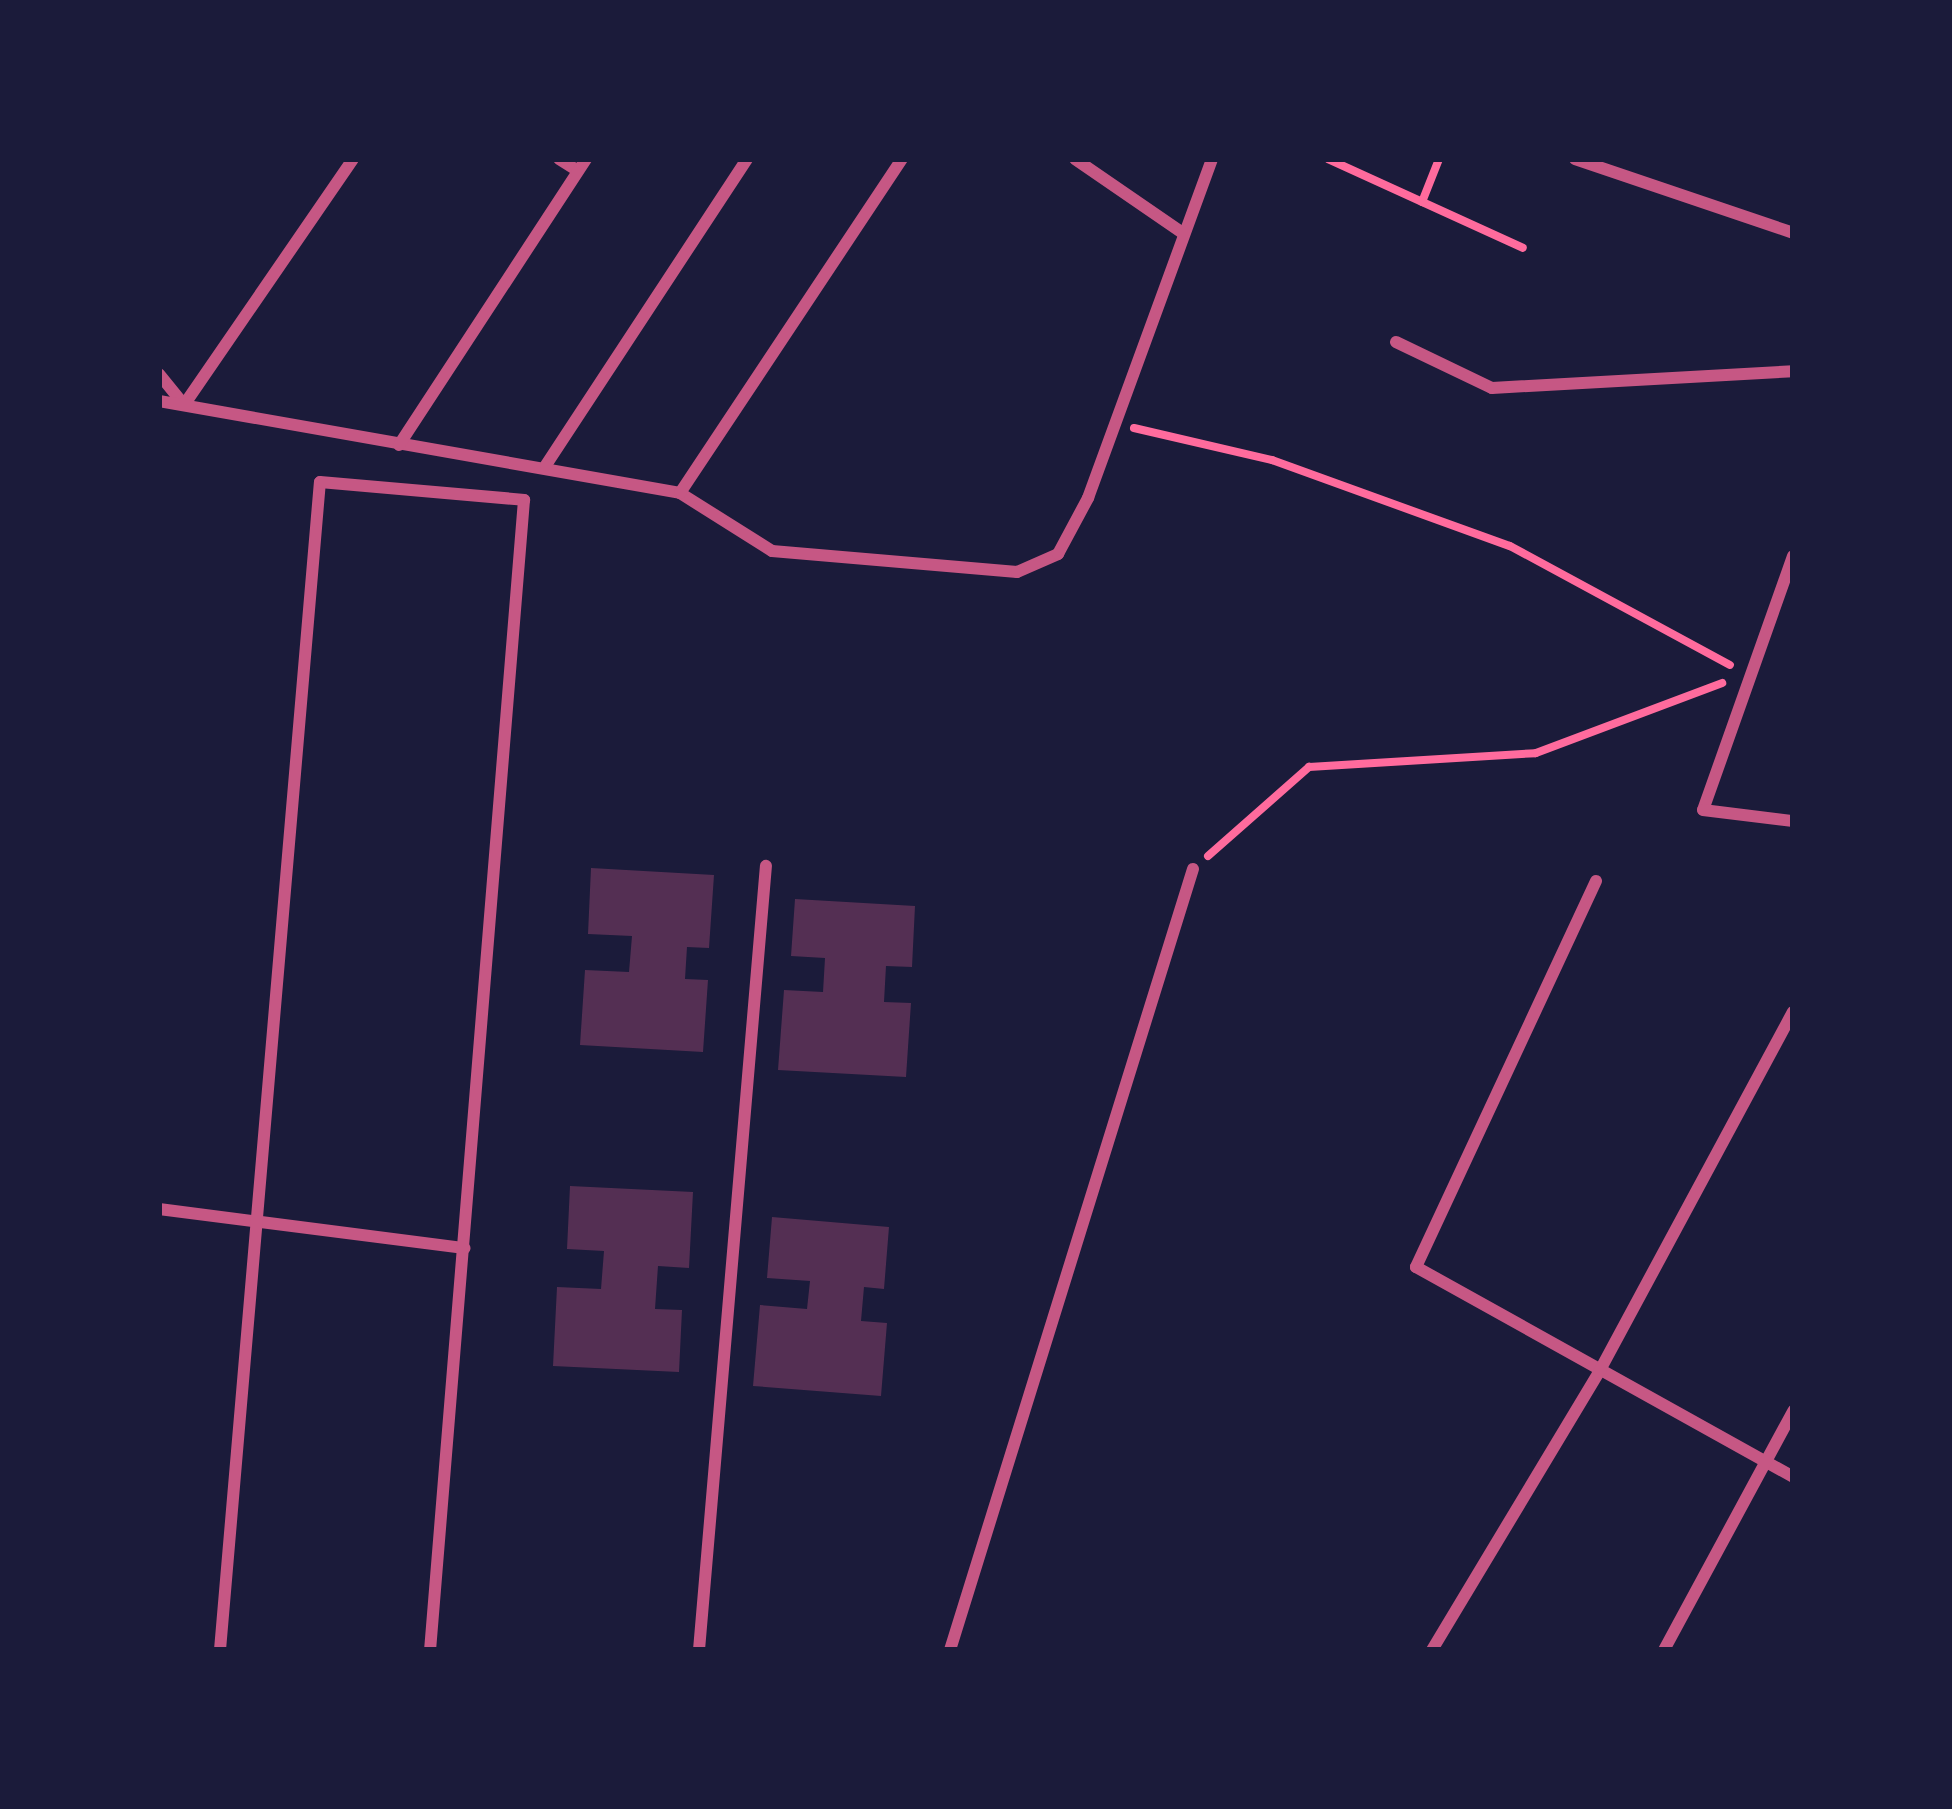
<!DOCTYPE html>
<html>
<head>
<meta charset="utf-8">
<style>
	body { margin:0 }
	#map { position:relative; width:1952px; height:1809px; overflow:hidden; background:#1b1b3a; font-family:"Sofia Sans Condensed",sans-serif }
	div>[style] { position:absolute }
	[style*='--x'] { left:calc(var(--x)*1px); top:calc(var(--y)*1px); width:calc(var(--w)*1px); rotate:calc(var(--a)*1deg) }
	.building>* { inset:0; background:#542f53 }
	.path>* { height:8px; margin:-4px; padding:0 4px; transform-origin:4px; border-radius:4px; background:#ff6b9d }
	.minor>* { height:12px; margin:-6px; padding:0 6px; transform-origin:6px; border-radius:6px; background:#c65784 }
	span { translate:-50% -50%; white-space:nowrap; text-align:center; line-height:1.15; -webkit-text-stroke:12px #1b1b3a; paint-order:stroke }
	.frame { position:absolute; inset:0; border:162px solid #1b1b3a; pointer-events:none }
</style>
</head>
<body>
<div id="map">
	<div class="building">
		<div style="clip-path:polygon(591px 868px,714px 875px,709px 948px,687px 947px,685px 979px,708px 980px,703px 1052px,580px 1045px,585px 970px,629px 972px,632px 936px,588px 934px)"></div>
		<div style="clip-path:polygon(795px 899px,915px 906px,912px 967px,886px 966px,884px 1002px,911px 1003px,906px 1077px,778px 1070px,784px 990px,823px 992px,825px 958px,791px 956px)"></div>
		<div style="clip-path:polygon(570px 1186px,693px 1192px,689px 1268px,658px 1266px,655px 1309px,682px 1310px,679px 1372px,553px 1366px,557px 1287px,601px 1289px,604px 1251px,567px 1249px)"></div>
		<div style="clip-path:polygon(772px 1217px,889px 1227px,884px 1289px,864px 1287px,861px 1321px,887px 1323px,881px 1396px,753px 1386px,760px 1305px,807px 1309px,810px 1281px,767px 1278px)"></div>
	</div>
	<div class="path">
		<div style="--x:1328;--y:159;--w:214;--a:24.5"></div>
		<div style="--x:1422;--y:202;--w:46;--a:-68.4"></div>
		<div style="--x:1134;--y:428;--w:142;--a:13.1"></div>
		<div style="--x:1272;--y:460;--w:253;--a:19.9"></div>
		<div style="--x:1510;--y:546;--w:250;--a:28.4"></div>
		<div style="--x:1208;--y:856;--w:135;--a:-41.4"></div>
		<div style="--x:1309;--y:767;--w:227;--a:-3.5"></div>
		<div style="--x:1536;--y:753;--w:199;--a:-20.6"></div>
	</div>
	<div class="minor">
		<div style="--x:559;--y:159;--w:22;--a:32"></div>
		<div style="--x:1075;--y:159;--w:132;--a:34.5"></div>
		<div style="--x:1575;--y:159;--w:230;--a:18.7"></div>
		<div style="--x:1396;--y:342;--w:106;--a:25.6"></div>
		<div style="--x:1492;--y:388;--w:301;--a:-3.2"></div>
		<div style="--x:159;--y:374;--w:40;--a:51"></div>
		<div style="--x:184;--y:405;--w:298;--a:-55.5"></div>
		<div style="--x:159;--y:401;--w:529;--a:10.01"></div>
		<div style="--x:680;--y:493;--w:109;--a:32.2"></div>
		<div style="--x:772;--y:551;--w:246;--a:4.9"></div>
		<div style="--x:1017;--y:572;--w:45;--a:-23.7"></div>
		<div style="--x:1058;--y:554;--w:64;--a:-61.8"></div>
		<div style="--x:1088;--y:498;--w:361;--a:-69.9"></div>
		<div style="--x:399;--y:445;--w:342;--a:-56.8"></div>
		<div style="--x:546;--y:465;--w:366;--a:-56.7"></div>
		<div style="--x:680;--y:493;--w:401;--a:-56.4"></div>
		<div style="--x:1793;--y:556;--w:269;--a:109.5"></div>
		<div style="--x:1703;--y:810;--w:91;--a:7"></div>
		<div style="--x:1596;--y:881;--w:426;--a:115"></div>
		<div style="--x:1416;--y:1267;--w:432;--a:29.1"></div>
		<div style="--x:159;--y:1209;--w:308;--a:7.3"></div>
		<div style="--x:220;--y:1650;--w:1172;--a:-85.11"></div>
		<div style="--x:320;--y:482;--w:205;--a:5"></div>
		<div style="--x:524;--y:500;--w:1154;--a:94.67"></div>
		<div style="--x:699;--y:1650;--w:787;--a:-85.12"></div>
		<div style="--x:950;--y:1650;--w:818;--a:-72.72"></div>
		<div style="--x:1432;--y:1650;--w:324;--a:-59"></div>
		<div style="--x:1599;--y:1372;--w:409;--a:-61.7"></div>
		<div style="--x:1664;--y:1650;--w:272;--a:-61.6"></div>
	</div>
	<div class="frame"></div>
</div>
</body>
</html>
